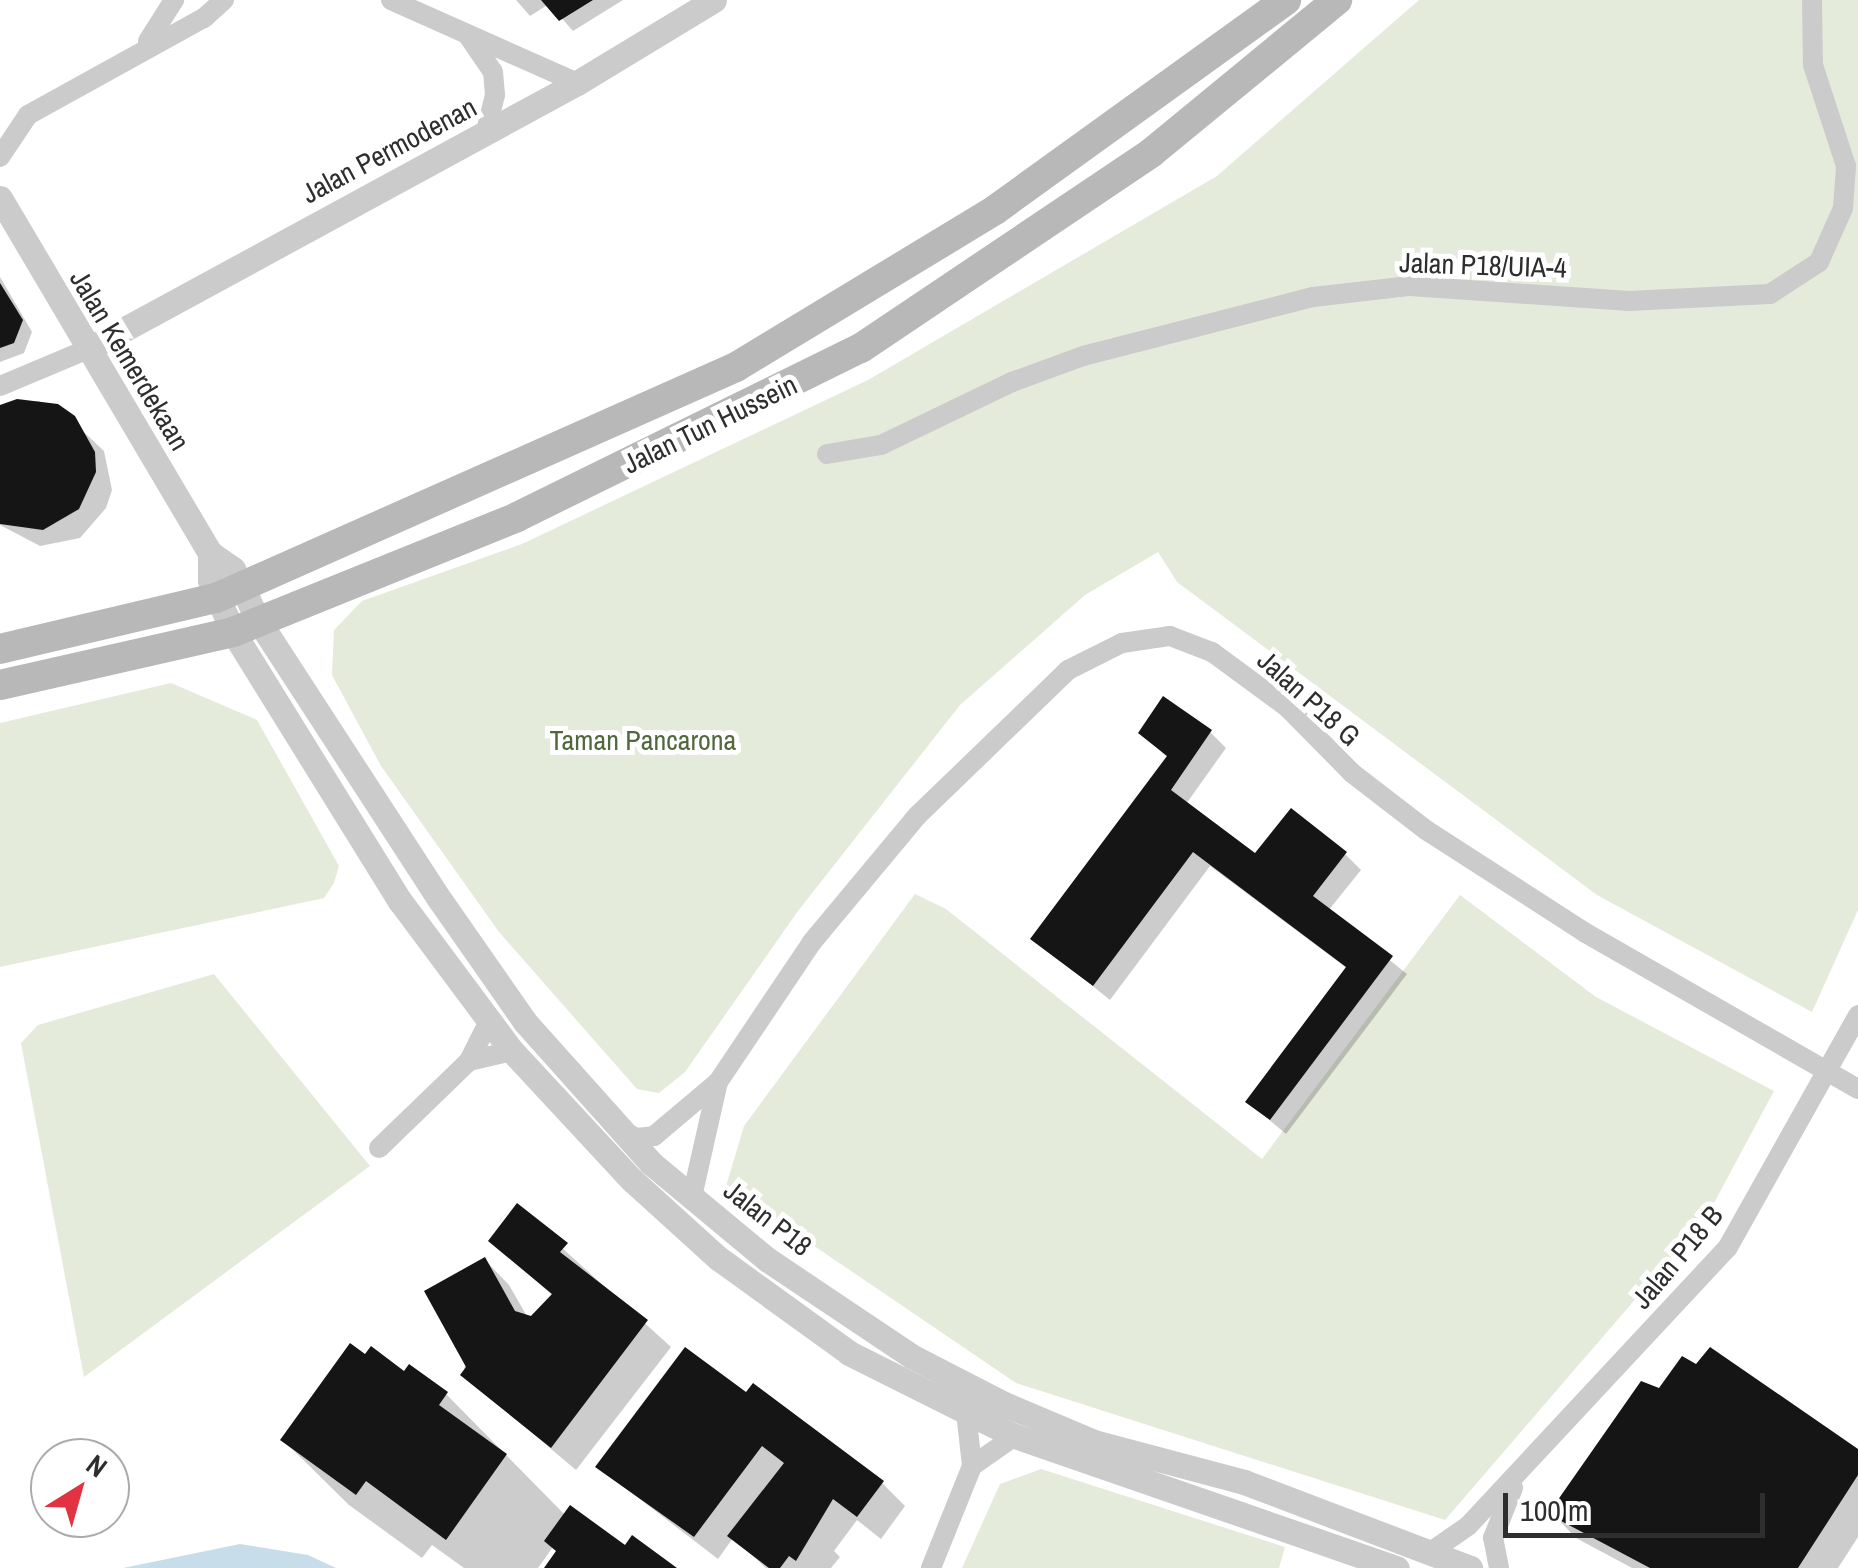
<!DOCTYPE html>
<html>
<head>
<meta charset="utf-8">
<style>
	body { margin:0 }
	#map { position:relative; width:1858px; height:1568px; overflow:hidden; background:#fff; font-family:"Archivo Narrow",sans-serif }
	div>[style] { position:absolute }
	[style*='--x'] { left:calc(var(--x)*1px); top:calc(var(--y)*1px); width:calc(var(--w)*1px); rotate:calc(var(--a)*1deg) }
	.green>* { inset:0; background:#e4ebdb }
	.water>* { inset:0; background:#c8ddea }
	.shadow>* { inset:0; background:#0003 }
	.building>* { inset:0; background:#151515 }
	.minor>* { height:20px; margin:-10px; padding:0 10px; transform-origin:10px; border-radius:10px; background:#cbcbcb }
	.tertiary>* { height:25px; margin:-12.5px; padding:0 12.5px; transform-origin:12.5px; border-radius:12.5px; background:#cbcbcb }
	.secondary>* { height:30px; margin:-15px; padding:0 15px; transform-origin:15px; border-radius:15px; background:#b8b8b8 }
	span { translate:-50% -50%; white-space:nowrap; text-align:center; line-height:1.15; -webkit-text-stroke:10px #fff; paint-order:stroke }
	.street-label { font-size:28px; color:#2e2e2e }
	.park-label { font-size:28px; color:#51683c }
	.north { position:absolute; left:30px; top:1438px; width:100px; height:100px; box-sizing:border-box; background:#fff; border:2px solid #ababab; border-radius:50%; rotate:37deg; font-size:28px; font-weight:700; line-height:40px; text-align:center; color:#2e2e2e }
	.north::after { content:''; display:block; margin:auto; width:35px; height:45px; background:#e13342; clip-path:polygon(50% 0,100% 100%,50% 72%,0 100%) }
	.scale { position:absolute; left:1503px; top:1493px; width:262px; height:45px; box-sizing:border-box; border:5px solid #2e2e2e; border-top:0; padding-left:12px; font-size:30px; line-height:35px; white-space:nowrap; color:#2e2e2e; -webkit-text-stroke:8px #fff; paint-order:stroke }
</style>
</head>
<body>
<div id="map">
	<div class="green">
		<div style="clip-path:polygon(1419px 0,1858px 0,1858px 910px,1812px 1012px,1597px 895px,1177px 582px,1158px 552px,1085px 595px,960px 705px,798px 911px,685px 1072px,659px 1093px,637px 1089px,499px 932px,381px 766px,332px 675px,334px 630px,362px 601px,522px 544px,868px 380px,1217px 176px)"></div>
		<div style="clip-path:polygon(171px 683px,257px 720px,339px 866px,334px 883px,324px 898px,0 967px,0 723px)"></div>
		<div style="clip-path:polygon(915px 894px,946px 909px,1262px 1159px,1460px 895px,1596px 997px,1774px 1091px,1707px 1216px,1445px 1520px,1016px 1383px,726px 1186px,744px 1126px)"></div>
		<div style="clip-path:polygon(214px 974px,370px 1166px,84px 1377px,21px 1043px,38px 1025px)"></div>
		<div style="clip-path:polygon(1041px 1469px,1285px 1547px,1279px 1568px,962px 1568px,1000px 1484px)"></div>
	</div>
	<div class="water">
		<div style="clip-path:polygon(240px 1544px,308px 1555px,336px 1568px,123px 1568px)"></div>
	</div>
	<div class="shadow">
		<div style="clip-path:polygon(516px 0,623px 0,573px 31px,549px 4px,530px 16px)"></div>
		<div style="clip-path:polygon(0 277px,32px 332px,24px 353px,0 362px)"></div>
		<div style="clip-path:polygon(38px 401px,57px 407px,104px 451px,112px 490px,106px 508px,80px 538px,40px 546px,0 525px,0 408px)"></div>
		<div style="clip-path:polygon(1210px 732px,1226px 748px,1186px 804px,1256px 857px,1345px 854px,1361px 870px,1328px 911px,1407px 974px,1286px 1134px,1248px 1102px,1348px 969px,1210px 866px,1110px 1000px,1033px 938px,1168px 758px,1141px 733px)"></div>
		<div style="clip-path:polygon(517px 1207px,671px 1347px,576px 1470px,463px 1375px,485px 1260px,509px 1285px,528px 1318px,553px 1296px,492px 1241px)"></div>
		<div style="clip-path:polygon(366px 1358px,446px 1394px,566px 1516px,672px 1568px,547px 1568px,558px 1553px,553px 1547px,538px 1568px,464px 1568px,432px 1545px,422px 1558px,349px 1505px,283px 1440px)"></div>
		<div style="clip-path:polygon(746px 1396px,882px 1483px,905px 1506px,881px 1539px,857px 1520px,834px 1551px,840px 1557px,831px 1568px,766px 1568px,733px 1538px,718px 1559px,598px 1467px)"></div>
		<div style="clip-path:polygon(1858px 1452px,1858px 1537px,1838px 1568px,1632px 1568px,1576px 1538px,1552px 1513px)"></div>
	</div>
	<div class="building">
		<div style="clip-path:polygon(541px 0,593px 0,559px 21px)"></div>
		<div style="clip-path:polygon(0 283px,23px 320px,14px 343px,0 348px)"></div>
		<div style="clip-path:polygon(17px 399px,58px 404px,75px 416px,95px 452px,96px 472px,79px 509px,43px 530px,0 524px,0 405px)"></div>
		<div style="clip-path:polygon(1163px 696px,1212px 730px,1171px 790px,1255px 853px,1291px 808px,1347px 852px,1313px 896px,1393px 956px,1270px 1120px,1245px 1102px,1346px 967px,1193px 852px,1093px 986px,1030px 939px,1167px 756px,1138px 733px)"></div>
		<div style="clip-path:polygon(517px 1203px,568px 1243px,560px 1252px,648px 1320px,551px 1448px,460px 1375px,466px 1367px,424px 1291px,485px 1257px,515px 1311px,531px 1316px,552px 1294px,488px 1241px)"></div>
		<div style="clip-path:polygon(350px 1343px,365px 1354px,371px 1346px,404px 1371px,409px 1364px,448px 1392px,439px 1405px,507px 1454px,446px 1540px,366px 1481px,356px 1495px,280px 1440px)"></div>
		<div style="clip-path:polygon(685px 1347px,746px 1392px,753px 1383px,884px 1481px,857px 1517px,833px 1499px,796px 1561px,789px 1556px,780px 1568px,769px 1568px,727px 1536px,784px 1463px,762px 1446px,694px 1537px,595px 1467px)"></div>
		<div style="clip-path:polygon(1710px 1347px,1858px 1449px,1858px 1475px,1798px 1568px,1650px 1568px,1548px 1514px,1641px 1381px,1659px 1388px,1682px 1356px,1696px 1364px)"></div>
		<div style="clip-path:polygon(570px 1505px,625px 1545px,632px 1535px,677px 1568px,544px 1568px,556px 1551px,544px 1541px)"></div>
	</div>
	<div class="minor">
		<div style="--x:391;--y:0;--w:204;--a:24"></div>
		<div style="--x:469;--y:37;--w:42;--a:55.6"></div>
		<div style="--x:493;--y:72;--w:23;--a:85"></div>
		<div style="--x:495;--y:95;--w:38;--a:104"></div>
		<div style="--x:148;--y:41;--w:49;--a:-57.6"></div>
		<div style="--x:0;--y:157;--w:50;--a:-56.3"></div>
		<div style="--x:28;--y:115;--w:201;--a:-28.9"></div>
		<div style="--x:204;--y:18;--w:27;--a:-42"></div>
		<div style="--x:0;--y:386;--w:95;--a:-22.8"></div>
		<div style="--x:827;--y:454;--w:55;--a:-9.5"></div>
		<div style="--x:881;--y:445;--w:145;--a:-25.7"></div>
		<div style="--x:1012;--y:382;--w:76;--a:-20.1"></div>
		<div style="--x:1083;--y:356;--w:237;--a:-14.4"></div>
		<div style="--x:1313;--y:297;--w:98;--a:-6.5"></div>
		<div style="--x:1410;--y:286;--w:220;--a:3.9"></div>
		<div style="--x:1629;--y:301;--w:141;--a:-2.8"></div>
		<div style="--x:1770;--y:294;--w:59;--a:-33.1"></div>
		<div style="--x:1819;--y:262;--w:59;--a:-66"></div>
		<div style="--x:1843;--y:208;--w:42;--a:-85.9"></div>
		<div style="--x:1846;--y:166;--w:106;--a:-108.1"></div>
		<div style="--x:1813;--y:65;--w:65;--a:-90.9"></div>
		<div style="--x:469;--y:1061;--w:44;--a:-13.1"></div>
		<div style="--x:622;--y:1130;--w:16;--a:30"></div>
		<div style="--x:636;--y:1138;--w:18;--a:-6"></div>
		<div style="--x:654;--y:1136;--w:84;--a:-40.2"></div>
		<div style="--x:718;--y:1082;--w:169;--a:-56.1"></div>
		<div style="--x:812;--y:942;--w:165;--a:-50.2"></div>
		<div style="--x:918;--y:815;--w:209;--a:-44"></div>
		<div style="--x:1068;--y:670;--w:60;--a:-26.6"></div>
		<div style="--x:1122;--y:643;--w:49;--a:-8.3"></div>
		<div style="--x:1170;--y:636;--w:45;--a:20.9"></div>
		<div style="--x:1212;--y:652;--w:93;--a:36.3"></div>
		<div style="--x:1287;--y:707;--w:93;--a:45.4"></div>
		<div style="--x:1352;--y:773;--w:93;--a:37.6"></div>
		<div style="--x:1426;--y:830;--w:188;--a:32.8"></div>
		<div style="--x:1584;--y:932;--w:316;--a:29.8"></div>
		<div style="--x:379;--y:1148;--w:125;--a:-44"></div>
		<div style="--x:469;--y:1061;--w:45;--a:-63.4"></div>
		<div style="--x:692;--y:1197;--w:118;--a:-77.3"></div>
		<div style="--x:972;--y:1466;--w:52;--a:-34.9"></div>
		<div style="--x:1432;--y:1551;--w:44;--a:-34.8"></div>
		<div style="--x:1468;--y:1526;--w:381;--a:-47"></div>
		<div style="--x:1728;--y:1247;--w:266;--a:-60.7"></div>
		<div style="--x:931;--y:1568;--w:110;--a:-68.1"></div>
		<div style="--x:972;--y:1466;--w:54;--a:-96.3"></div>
		<div style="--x:1499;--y:1568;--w:31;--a:-101"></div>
		<div style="--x:1493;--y:1538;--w:54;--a:-68.2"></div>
	</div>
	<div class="tertiary">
		<div style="--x:0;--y:198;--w:412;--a:59.4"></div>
		<div style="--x:210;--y:553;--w:28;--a:35"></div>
		<div style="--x:233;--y:569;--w:57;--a:63.9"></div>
		<div style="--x:258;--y:620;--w:334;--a:57"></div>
		<div style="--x:440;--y:900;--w:149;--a:55.1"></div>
		<div style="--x:525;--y:1022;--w:189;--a:48.2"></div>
		<div style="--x:651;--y:1163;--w:152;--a:39.7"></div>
		<div style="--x:768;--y:1260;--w:174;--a:33.8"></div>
		<div style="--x:913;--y:1357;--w:100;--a:27.3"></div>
		<div style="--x:1002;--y:1403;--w:100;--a:23"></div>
		<div style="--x:1094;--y:1442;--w:155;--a:14.9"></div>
		<div style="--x:1244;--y:1482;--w:242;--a:20.8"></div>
		<div style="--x:88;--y:349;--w:557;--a:-28.54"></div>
		<div style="--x:577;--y:83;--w:160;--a:-31.2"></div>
		<div style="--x:210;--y:553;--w:27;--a:90"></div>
		<div style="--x:210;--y:580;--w:57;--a:66.1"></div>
		<div style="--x:233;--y:632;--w:317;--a:58.2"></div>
		<div style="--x:400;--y:901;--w:187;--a:53.3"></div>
		<div style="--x:512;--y:1051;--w:176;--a:47.1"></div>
		<div style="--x:632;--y:1180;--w:116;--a:42.2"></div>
		<div style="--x:718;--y:1258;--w:162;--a:35.9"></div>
		<div style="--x:849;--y:1353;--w:186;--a:26.6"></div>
		<div style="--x:1015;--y:1436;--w:404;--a:19.1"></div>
	</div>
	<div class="secondary">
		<div style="--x:0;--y:649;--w:222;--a:-13.3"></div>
		<div style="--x:216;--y:598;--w:569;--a:-23.95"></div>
		<div style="--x:736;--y:367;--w:303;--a:-31.2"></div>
		<div style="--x:995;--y:210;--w:359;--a:-35.8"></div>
		<div style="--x:0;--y:685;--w:239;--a:-12.8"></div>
		<div style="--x:233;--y:632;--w:306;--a:-22"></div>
		<div style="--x:517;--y:517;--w:383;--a:-26.2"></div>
		<div style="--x:861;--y:348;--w:349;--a:-33.9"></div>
		<div style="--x:1151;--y:153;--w:241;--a:-39.4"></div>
	</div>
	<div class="street-label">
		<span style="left:389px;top:150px;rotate:-28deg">Jalan Permodenan</span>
		<span style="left:1483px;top:265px;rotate:2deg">Jalan P18/UIA-4</span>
		<span style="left:130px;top:360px;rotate:59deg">Jalan Kemerdekaan</span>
		<span style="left:710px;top:424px;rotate:-26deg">Jalan Tun Hussein</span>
		<span style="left:1309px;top:698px;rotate:42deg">Jalan P18 G</span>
		<span style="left:768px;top:1218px;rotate:38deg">Jalan P18</span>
		<span style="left:1677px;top:1257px;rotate:-50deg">Jalan P18 B</span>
	</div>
	<div class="park-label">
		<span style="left:643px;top:740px">Taman Pancarona</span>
	</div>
	<div class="north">N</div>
	<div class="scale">100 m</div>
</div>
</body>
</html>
